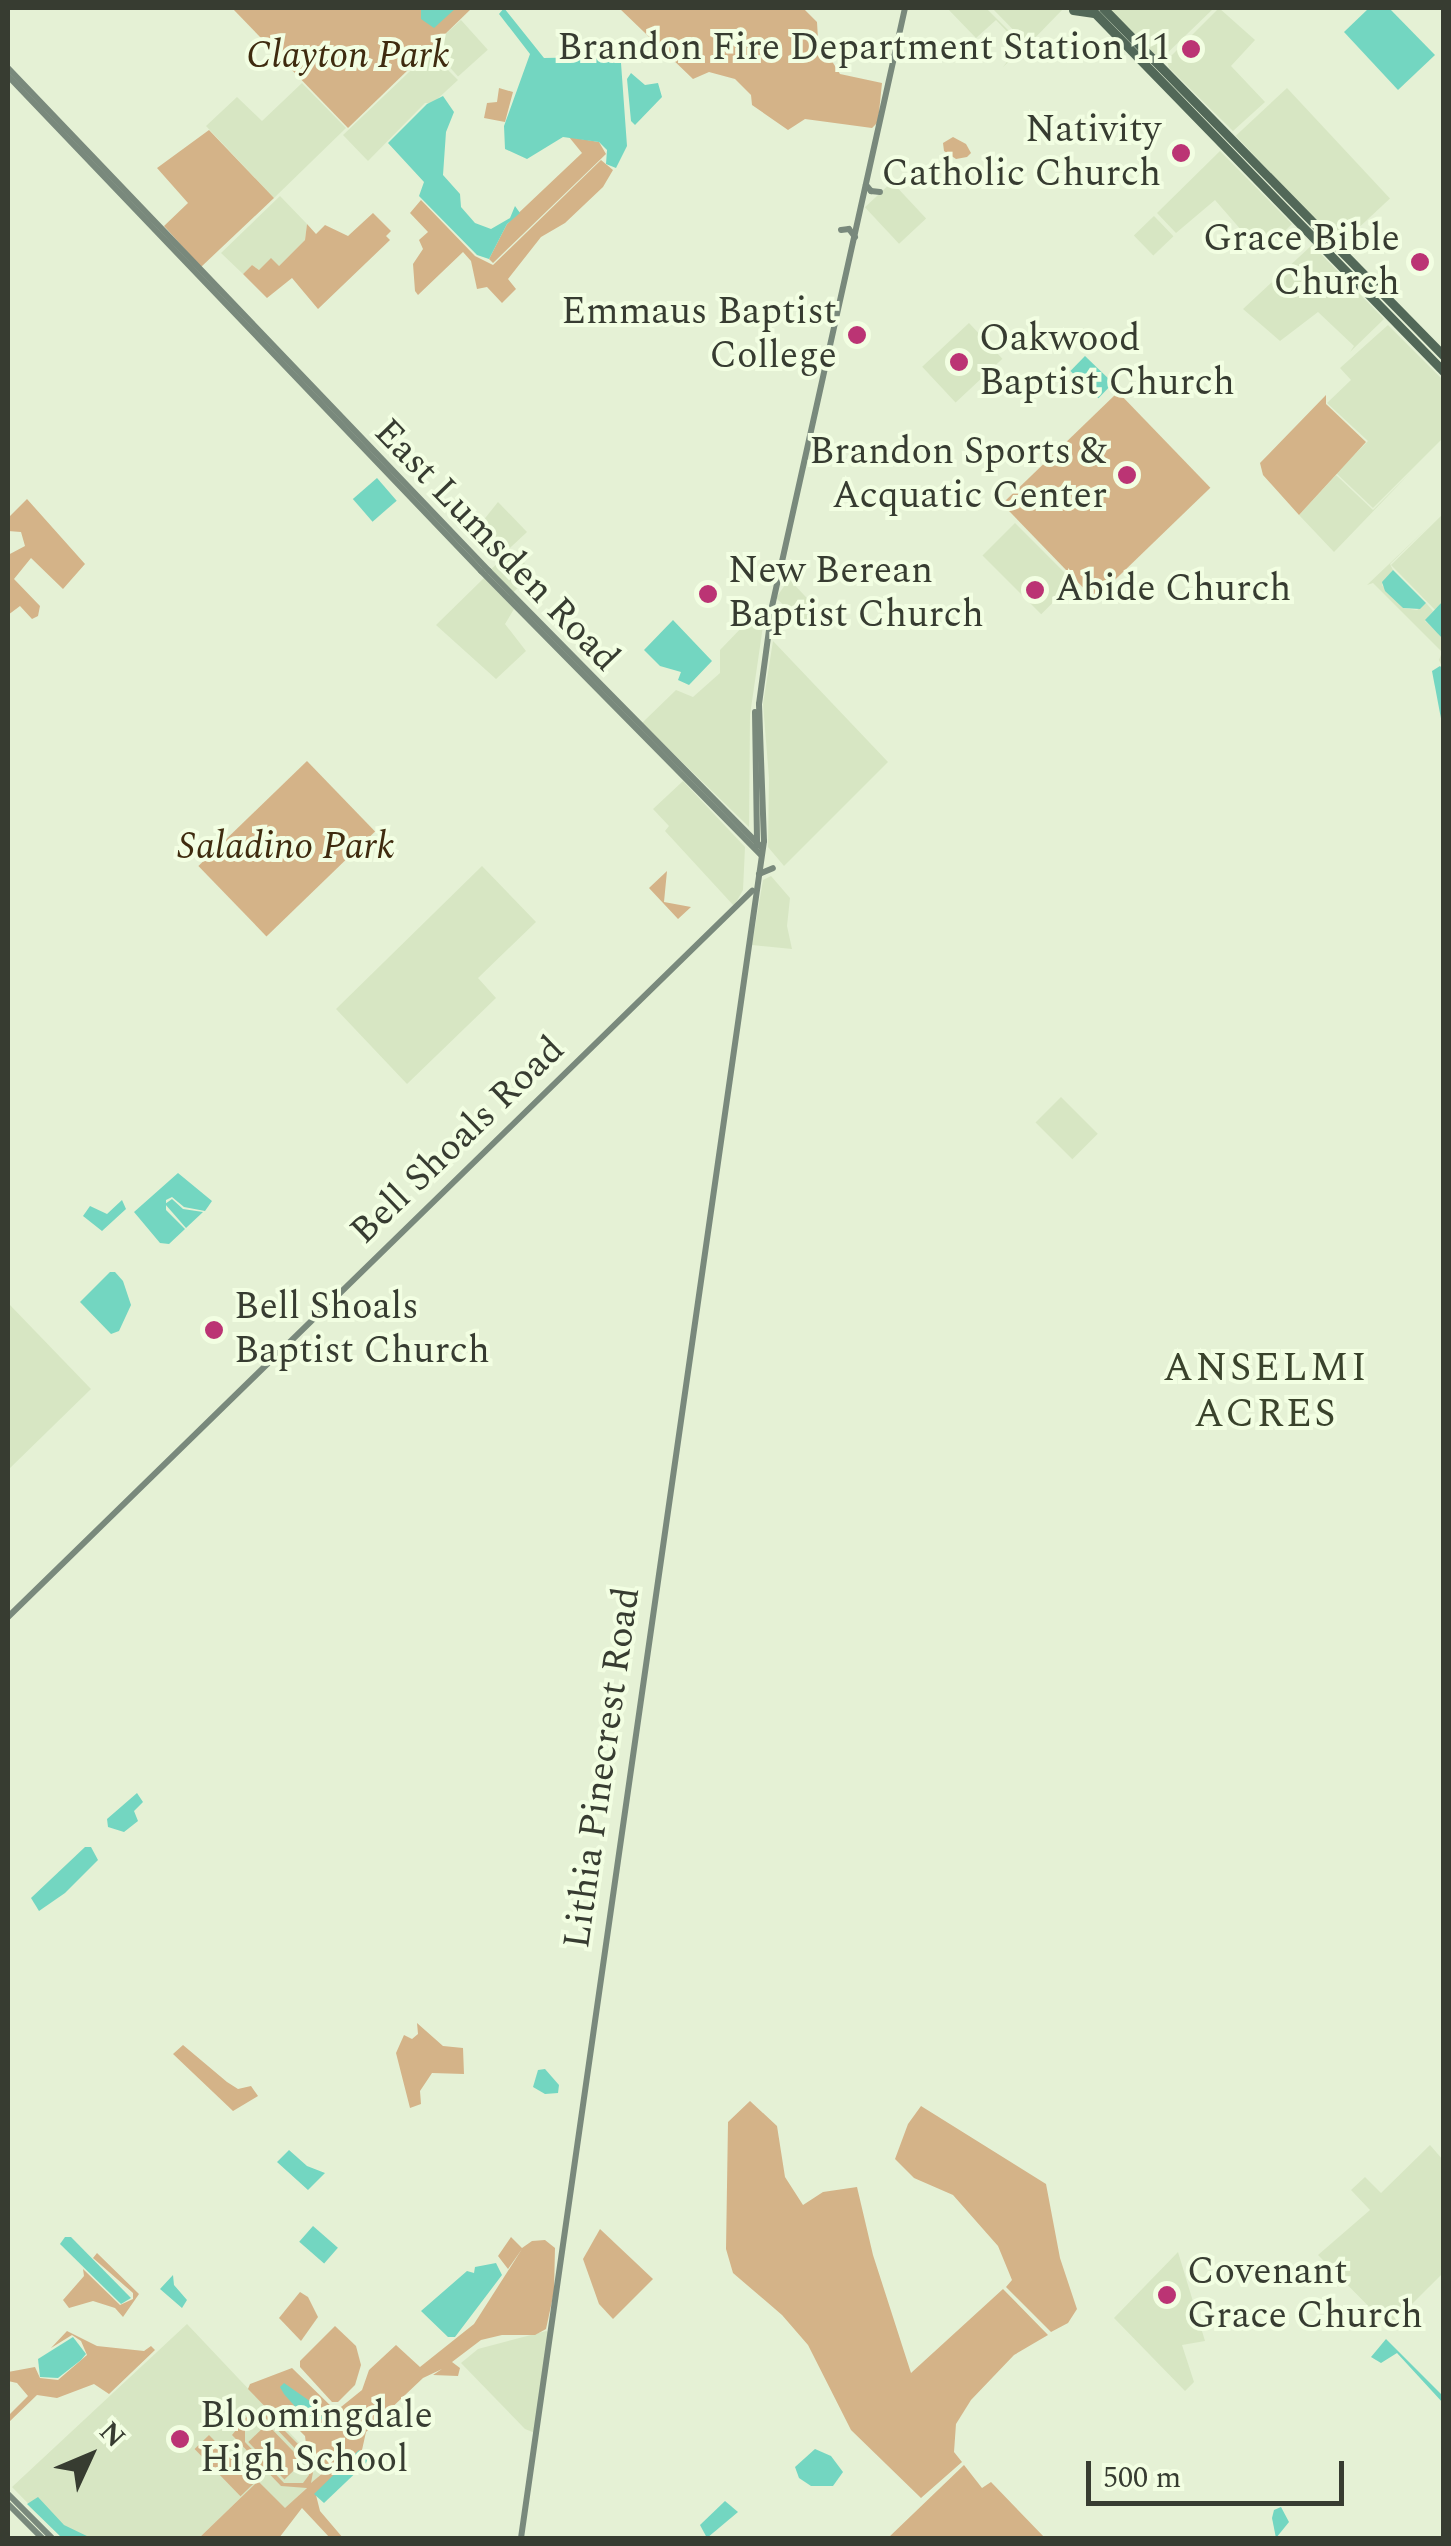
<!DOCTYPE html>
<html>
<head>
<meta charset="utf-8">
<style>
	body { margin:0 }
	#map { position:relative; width:1451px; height:2546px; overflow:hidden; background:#e5f1d5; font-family:Spectral,serif }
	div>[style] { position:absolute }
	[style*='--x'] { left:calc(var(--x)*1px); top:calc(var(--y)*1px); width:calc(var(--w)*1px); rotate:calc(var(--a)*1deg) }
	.built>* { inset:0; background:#d7e6c3; transform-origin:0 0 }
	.green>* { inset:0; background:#d4b388; transform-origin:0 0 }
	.water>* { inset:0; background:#73d6c1; transform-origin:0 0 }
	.secondary>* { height:6px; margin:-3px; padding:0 3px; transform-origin:3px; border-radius:3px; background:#79897c }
	.trunk>* { height:9px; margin:-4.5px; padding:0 4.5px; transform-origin:4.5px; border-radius:4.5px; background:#526858 }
	.dots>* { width:28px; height:28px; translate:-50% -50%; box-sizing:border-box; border:5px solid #f2fee2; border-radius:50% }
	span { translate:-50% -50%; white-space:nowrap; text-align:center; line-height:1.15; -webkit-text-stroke:8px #f2fee2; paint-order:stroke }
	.poi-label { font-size:38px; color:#373c31 }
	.right { translate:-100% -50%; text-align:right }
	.left { translate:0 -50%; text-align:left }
	.park-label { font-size:38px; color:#3f2b0f; font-style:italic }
	.street-label { font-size:38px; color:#373c31 }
	.neighbourhood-label { font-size:40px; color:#3a432c; letter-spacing:2.5px }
	.frame { position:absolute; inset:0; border:10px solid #373c31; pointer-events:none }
	.north { position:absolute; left:40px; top:2406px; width:100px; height:100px; -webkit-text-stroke:8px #f2fee2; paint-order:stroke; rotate:46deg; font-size:28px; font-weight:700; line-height:40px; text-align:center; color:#373c31 }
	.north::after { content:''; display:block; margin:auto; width:35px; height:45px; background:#373c31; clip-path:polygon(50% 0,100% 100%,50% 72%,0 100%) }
	.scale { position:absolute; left:1086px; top:2461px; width:258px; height:45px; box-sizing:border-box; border:5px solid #373c31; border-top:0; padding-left:12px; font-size:30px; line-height:35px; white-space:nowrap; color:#373c31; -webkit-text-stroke:8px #f2fee2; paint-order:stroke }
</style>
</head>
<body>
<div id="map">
	<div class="built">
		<div style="clip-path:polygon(947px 8px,986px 8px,1025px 47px,1003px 67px,1020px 45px,996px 20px,976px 38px)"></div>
		<div style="clip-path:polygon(992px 8px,1064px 8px,1028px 45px)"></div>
		<div style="clip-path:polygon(1106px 8px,1214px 8px,1158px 62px)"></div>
		<div style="clip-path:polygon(1219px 8px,1255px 40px,1231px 66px,1265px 102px,1233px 131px,1169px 68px,1167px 60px)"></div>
		<div style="left:461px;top:20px;width:40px;height:40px;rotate:48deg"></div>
		<div style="clip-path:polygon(430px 52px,458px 80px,433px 103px,425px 103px,368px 161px,343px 135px)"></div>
		<div style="clip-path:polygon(302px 83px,346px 128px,274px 198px,206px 126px,237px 97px,262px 121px)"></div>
		<div style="left:1287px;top:88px;width:151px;height:70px;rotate:47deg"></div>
		<div style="clip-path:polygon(1220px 151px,1292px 224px,1262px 254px,1215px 200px,1176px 233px,1157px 213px)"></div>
		<div style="left:892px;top:182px;width:50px;height:37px;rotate:47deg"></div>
		<div style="clip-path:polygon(280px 196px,307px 224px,305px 240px,279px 266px,259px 270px,252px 265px,243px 274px,221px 253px)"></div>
		<div style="left:1154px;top:216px;width:28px;height:28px;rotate:46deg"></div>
		<div style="clip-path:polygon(1312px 245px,1384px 319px,1350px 352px,1354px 346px,1318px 312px,1280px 341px,1243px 309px)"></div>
		<div style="left:969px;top:323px;width:49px;height:64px;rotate:47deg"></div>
		<div style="clip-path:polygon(1388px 325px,1443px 380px,1443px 438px,1373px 508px,1336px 473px,1368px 441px,1327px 403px,1351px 380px,1340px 368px)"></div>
		<div style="clip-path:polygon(1410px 473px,1334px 552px,1299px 515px,1336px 475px,1373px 510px)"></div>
		<div style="clip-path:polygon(498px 502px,527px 532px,496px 561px,474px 532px)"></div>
		<div style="clip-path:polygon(1443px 514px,1443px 618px,1391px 565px)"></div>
		<div style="left:1015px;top:523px;width:83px;height:46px;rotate:45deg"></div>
		<div style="clip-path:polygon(1428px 527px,1390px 564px,1393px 570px,1382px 585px,1403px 608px,1417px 610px,1426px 603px,1433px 611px,1425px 621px,1443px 637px,1443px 669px,1439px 660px,1442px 652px,1373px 583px,1367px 585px)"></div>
		<div style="left:513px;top:550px;width:32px;height:30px;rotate:49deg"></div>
		<div style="clip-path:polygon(484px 578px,514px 609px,505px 624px,526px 651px,496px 679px,436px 625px)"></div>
		<div style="clip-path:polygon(789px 579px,819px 611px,805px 625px,776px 598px)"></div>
		<div style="clip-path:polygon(747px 622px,763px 626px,750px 715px,749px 827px,642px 723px,676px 690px,693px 697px,720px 673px,720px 650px)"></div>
		<div style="clip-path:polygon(773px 641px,888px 762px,784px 866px,768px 847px,769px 778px,763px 704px)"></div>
		<div style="clip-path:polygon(683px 781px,745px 847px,743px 890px,734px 906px,665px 831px,669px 826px,653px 809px)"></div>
		<div style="clip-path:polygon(482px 866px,536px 922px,478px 978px,496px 998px,407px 1084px,336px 1009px)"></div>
		<div style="clip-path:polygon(771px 876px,790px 898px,787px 926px,792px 949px,752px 945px,763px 880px)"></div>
		<div style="left:1061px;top:1097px;width:52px;height:36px;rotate:45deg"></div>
		<div style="clip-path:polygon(8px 1303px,91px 1389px,8px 1470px)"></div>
		<div style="clip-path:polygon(1430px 2145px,1443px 2160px,1443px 2273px,1389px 2327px,1318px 2255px,1370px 2210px,1351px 2190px,1365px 2177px,1381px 2193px)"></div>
		<div style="clip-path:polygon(1178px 2252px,1205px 2341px,1182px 2345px,1194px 2382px,1185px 2391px,1114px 2318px)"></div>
		<div style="clip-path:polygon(187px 2324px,325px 2470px,285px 2509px,258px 2481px,199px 2538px,62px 2538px,12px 2487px)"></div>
		<div style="clip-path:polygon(546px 2331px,549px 2332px,535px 2433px,525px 2429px,461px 2363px,478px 2349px)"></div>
	</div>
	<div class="green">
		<div style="clip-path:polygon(232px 8px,472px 8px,348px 128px)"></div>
		<div style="clip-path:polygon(619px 8px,803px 8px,817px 22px,818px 39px,840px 74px,882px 83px,878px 122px,872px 128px,805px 119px,788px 130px,752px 105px,751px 95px,735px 79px,709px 72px,693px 79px)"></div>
		<div style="clip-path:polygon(499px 88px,513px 92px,505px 122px,484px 118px,487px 103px,497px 102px)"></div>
		<div style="clip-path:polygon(209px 130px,274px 198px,201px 267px,164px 226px,188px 203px,157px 168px)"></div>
		<div style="clip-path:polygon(569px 137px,599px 142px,606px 154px,493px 263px,489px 259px,507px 224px,582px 153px)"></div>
		<div style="clip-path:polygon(953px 137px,966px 144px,971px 153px,967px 157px,956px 159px,944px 151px,943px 143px)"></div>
		<div style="clip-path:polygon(601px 160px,613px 170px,603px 187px,565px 223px,541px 237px,508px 279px,516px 289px,502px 303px,487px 287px,477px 289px,471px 261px,463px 252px,418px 295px,415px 291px,413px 264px,423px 249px,419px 240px,428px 232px,410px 213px,421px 200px,475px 256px,493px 265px)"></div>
		<div style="clip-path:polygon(373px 213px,391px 231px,386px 236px,390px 240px,318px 309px,292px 278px,267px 298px,243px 274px,252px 265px,259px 270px,271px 258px,279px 266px,305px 240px,307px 224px,316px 234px,325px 225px,348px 236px)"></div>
		<div style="left:1118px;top:392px;width:133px;height:161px;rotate:46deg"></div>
		<div style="clip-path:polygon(1326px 395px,1326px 404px,1366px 442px,1299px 515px,1263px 475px,1260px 463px)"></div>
		<div style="clip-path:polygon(27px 499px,85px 564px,63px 589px,31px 558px,14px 579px,40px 606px,38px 616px,32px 619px,20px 606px,8px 615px,8px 555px,25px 546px,21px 532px,8px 531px,8px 518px)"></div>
		<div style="left:307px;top:761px;width:98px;height:151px;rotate:46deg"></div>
		<div style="clip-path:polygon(667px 871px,664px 902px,691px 907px,678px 919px,649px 888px)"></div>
		<div style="clip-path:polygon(417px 2023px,443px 2046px,463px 2048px,464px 2074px,432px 2073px,420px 2091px,421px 2104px,410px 2108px,396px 2053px,404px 2035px,412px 2039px,418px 2034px)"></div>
		<div style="clip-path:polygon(183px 2045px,227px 2082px,238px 2089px,251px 2086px,258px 2096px,233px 2111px,173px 2054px)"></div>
		<div style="clip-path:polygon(750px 2101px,777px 2126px,785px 2177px,803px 2205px,823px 2192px,857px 2187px,873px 2255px,911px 2373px,1003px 2289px,1048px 2335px,1014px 2355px,971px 2400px,956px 2424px,954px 2452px,962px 2462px,921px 2498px,851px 2430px,808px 2345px,782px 2315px,733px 2273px,726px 2249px,728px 2122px)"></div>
		<div style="clip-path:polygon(921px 2106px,1046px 2184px,1060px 2258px,1077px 2309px,1068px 2323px,1051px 2332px,1006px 2287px,1012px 2280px,998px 2246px,953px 2195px,914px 2178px,895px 2159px,908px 2124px)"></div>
		<div style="clip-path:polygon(600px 2229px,653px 2279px,613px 2319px,599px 2304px,583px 2259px)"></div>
		<div style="clip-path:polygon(evenodd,511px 2237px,522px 2248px,532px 2241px,545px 2240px,555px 2248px,554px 2292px,546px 2329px,535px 2335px,502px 2335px,481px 2340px,452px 2362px,460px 2368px,458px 2376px,433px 2375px,442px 2369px,423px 2378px,366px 2432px,362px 2450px,316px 2495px,320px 2511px,343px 2538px,330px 2538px,302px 2508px,279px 2538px,199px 2538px,258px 2481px,285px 2508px,307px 2488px,281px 2486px,232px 2435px,249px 2414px,270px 2416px,309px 2455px,314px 2467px,311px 2483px,325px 2471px,307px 2451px,305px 2436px,292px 2423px,278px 2420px,248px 2389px,250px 2384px,292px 2368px,336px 2411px,362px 2390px,369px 2370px,396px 2345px,420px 2367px,474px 2324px,522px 2249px,508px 2269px,498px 2256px,511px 2237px,258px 2416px,268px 2420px,307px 2461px,309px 2475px,303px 2483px,284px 2483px,245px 2442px,245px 2423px,258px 2416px)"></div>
		<div style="clip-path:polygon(97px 2253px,139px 2294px,123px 2317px,115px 2308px,93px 2301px,69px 2308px,63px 2300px,84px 2276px,83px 2269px,120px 2305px,133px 2299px,133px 2293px,93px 2258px)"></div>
		<div style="clip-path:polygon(300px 2292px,308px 2297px,318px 2317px,301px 2341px,279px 2318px)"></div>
		<div style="clip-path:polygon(335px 2326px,356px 2346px,361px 2365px,355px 2385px,338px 2402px,332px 2402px,300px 2367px,300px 2361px)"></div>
		<div style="clip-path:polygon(67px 2331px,97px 2346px,144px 2351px,151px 2346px,155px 2350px,109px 2394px,94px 2384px,57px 2398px,37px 2395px,8px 2423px,8px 2416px,28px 2396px,17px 2383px,8px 2381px,8px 2372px,35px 2367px,40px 2378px,58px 2380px,87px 2355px,81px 2341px,72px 2335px,51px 2348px)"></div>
		<div style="left:267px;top:2424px;width:52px;height:26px;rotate:46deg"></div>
		<div style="left:209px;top:2435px;width:66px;height:20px;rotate:46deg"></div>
		<div style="clip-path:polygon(964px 2465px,982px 2488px,991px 2482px,1045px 2538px,888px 2538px)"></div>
	</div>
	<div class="water">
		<div style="clip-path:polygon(421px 8px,456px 8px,434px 28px,421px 19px)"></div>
		<div style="clip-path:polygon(504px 8px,544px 58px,597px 57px,621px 63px,627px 146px,616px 168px,606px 164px,607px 150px,599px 142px,563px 137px,527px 159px,505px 149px,504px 126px,530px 54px,499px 14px)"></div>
		<div style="clip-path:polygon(1369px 8px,1389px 8px,1435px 55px,1398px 90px,1344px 32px)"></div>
		<div style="clip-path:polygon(631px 73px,645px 85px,658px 83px,662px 97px,635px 125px,631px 121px,627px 79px)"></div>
		<div style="clip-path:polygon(443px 96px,454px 112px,446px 132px,443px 175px,460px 194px,461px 207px,475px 223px,491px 229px,510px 218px,515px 206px,520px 213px,507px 224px,489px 259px,477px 255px,419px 196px,424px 182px,388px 143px,427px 104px)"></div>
		<div style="left:1085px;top:356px;width:39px;height:21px;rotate:44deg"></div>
		<div style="left:377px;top:478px;width:30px;height:32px;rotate:49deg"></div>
		<div style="clip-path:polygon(1393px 570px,1426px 603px,1420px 609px,1403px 608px,1385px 591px,1382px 582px)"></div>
		<div style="clip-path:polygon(1443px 601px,1444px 637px,1442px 638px,1425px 620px)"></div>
		<div style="clip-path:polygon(673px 620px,712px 661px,689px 685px,678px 680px,681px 672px,660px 666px,644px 650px)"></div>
		<div style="clip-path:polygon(1440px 666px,1443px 669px,1443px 729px,1432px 671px)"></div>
		<div style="clip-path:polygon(178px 1173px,212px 1201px,205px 1211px,184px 1207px,172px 1197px,166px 1200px,166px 1210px,185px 1229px,169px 1244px,160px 1243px,134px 1212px)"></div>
		<div style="clip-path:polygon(172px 1199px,183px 1209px,203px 1212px,186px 1228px,165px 1204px)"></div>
		<div style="clip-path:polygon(122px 1200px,126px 1209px,102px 1231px,83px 1216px,90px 1206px,107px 1214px)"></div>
		<div style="clip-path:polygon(110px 1272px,115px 1272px,123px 1281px,131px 1305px,119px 1331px,111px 1334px,80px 1302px)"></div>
		<div style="clip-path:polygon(137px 1793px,143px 1802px,134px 1811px,138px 1821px,124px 1832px,108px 1827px,107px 1819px)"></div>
		<div style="clip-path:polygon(85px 1847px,91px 1847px,98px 1860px,65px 1893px,39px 1911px,31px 1898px)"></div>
		<div style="clip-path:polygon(545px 2069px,559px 2085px,558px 2093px,545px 2094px,533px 2087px,538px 2070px)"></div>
		<div style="clip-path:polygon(289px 2150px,307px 2166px,325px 2173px,308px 2190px,277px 2162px)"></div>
		<div style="left:313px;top:2226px;width:33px;height:21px;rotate:41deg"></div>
		<div style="clip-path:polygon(65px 2237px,71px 2237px,131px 2298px,121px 2304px,60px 2244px)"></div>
		<div style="clip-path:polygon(496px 2263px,502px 2275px,455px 2337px,448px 2337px,421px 2311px,467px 2271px,474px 2273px,475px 2267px)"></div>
		<div style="clip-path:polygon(173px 2275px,174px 2285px,187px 2300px,182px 2308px,160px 2289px)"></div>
		<div style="clip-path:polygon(73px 2337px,86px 2354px,81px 2360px,58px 2378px,40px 2377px,38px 2359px)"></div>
		<div style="clip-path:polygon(1386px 2339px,1443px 2396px,1443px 2403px,1397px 2353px,1381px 2363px,1371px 2357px)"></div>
		<div style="clip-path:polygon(284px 2383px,314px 2404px,323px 2418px,318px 2423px,313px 2425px,307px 2420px,284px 2394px,280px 2387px)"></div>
		<div style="clip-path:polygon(815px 2449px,831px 2456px,843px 2472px,833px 2486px,811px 2486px,799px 2478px,795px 2467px)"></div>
		<div style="clip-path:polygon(359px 2450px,368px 2458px,366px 2463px,324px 2503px,314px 2494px)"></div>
		<div style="clip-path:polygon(38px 2497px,64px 2525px,91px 2538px,62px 2538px,27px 2504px)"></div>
		<div style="clip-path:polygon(725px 2501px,738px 2512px,707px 2538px,700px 2525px)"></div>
		<div style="clip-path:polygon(1281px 2507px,1289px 2522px,1276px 2538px,1272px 2518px,1274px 2510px)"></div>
	</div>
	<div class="secondary">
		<div style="--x:8;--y:68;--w:696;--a:46.28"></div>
		<div style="--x:489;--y:571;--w:389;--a:45.4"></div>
		<div style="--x:8;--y:76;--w:685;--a:46.3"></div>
		<div style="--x:481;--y:571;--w:399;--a:45.4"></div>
		<div style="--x:866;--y:185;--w:8;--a:50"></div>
		<div style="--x:871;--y:191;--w:9;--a:6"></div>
		<div style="--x:841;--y:230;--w:8;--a:-7"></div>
		<div style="--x:849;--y:229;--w:10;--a:53"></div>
		<div style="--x:771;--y:611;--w:618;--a:-77.47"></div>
		<div style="--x:755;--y:712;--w:133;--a:89.1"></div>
		<div style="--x:759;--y:874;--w:15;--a:-23"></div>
		<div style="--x:8;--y:1617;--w:1040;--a:-44.3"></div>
		<div style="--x:8;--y:2494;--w:62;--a:45"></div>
		<div style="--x:8;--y:2504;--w:48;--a:45"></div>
		<div style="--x:521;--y:2538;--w:1714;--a:-81.85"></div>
		<div style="--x:764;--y:841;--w:137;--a:-92.1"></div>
		<div style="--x:759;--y:704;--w:97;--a:-82.3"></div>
	</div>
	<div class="trunk">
		<div style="--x:1090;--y:8;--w:508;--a:45.8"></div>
		<div style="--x:1103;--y:8;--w:487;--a:45.6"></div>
		<div style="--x:1073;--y:10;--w:21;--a:8"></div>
	</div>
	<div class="dots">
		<div style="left:1191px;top:49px;background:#bb3474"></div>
		<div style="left:1181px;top:153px;background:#bb3474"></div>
		<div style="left:1420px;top:262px;background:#bb3474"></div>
		<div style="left:857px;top:335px;background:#bb3474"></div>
		<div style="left:959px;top:362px;background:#bb3474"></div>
		<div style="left:1127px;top:475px;background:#bb3474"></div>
		<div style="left:1035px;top:590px;background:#bb3474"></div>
		<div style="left:708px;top:594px;background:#bb3474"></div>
		<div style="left:214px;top:1330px;background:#bb3474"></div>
		<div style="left:1167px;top:2295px;background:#bb3474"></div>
		<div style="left:180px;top:2439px;background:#bb3474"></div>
	</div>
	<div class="poi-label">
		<span class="right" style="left:1171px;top:49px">Brandon Fire Department Station 11</span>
		<span class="right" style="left:1161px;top:153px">Nativity<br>Catholic Church</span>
		<span class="right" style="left:1400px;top:262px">Grace Bible<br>Church</span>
		<span class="right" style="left:837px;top:335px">Emmaus Baptist<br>College</span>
		<span class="left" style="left:979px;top:362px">Oakwood<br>Baptist Church</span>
		<span class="right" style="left:1107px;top:475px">Brandon Sports &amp;<br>Acquatic Center</span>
		<span class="left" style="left:728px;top:594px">New Berean<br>Baptist Church</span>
		<span class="left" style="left:1055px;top:590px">Abide Church</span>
		<span class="left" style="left:234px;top:1330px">Bell Shoals<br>Baptist Church</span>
		<span class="left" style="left:1187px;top:2295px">Covenant<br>Grace Church</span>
		<span class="left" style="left:200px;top:2439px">Bloomingdale<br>High School</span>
	</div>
	<div class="park-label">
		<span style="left:348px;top:57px">Clayton Park</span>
		<span style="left:286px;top:848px">Saladino Park</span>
	</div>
	<div class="street-label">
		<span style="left:496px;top:546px;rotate:46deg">East Lumsden Road</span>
		<span style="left:458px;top:1141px;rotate:-44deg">Bell Shoals Road</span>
		<span style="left:603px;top:1768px;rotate:-82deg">Lithia Pinecrest Road</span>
	</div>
	<div class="neighbourhood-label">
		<span style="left:1266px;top:1392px">ANSELMI<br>ACRES</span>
	</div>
	<div class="frame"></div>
	<div class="north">N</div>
	<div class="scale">500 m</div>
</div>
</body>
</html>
